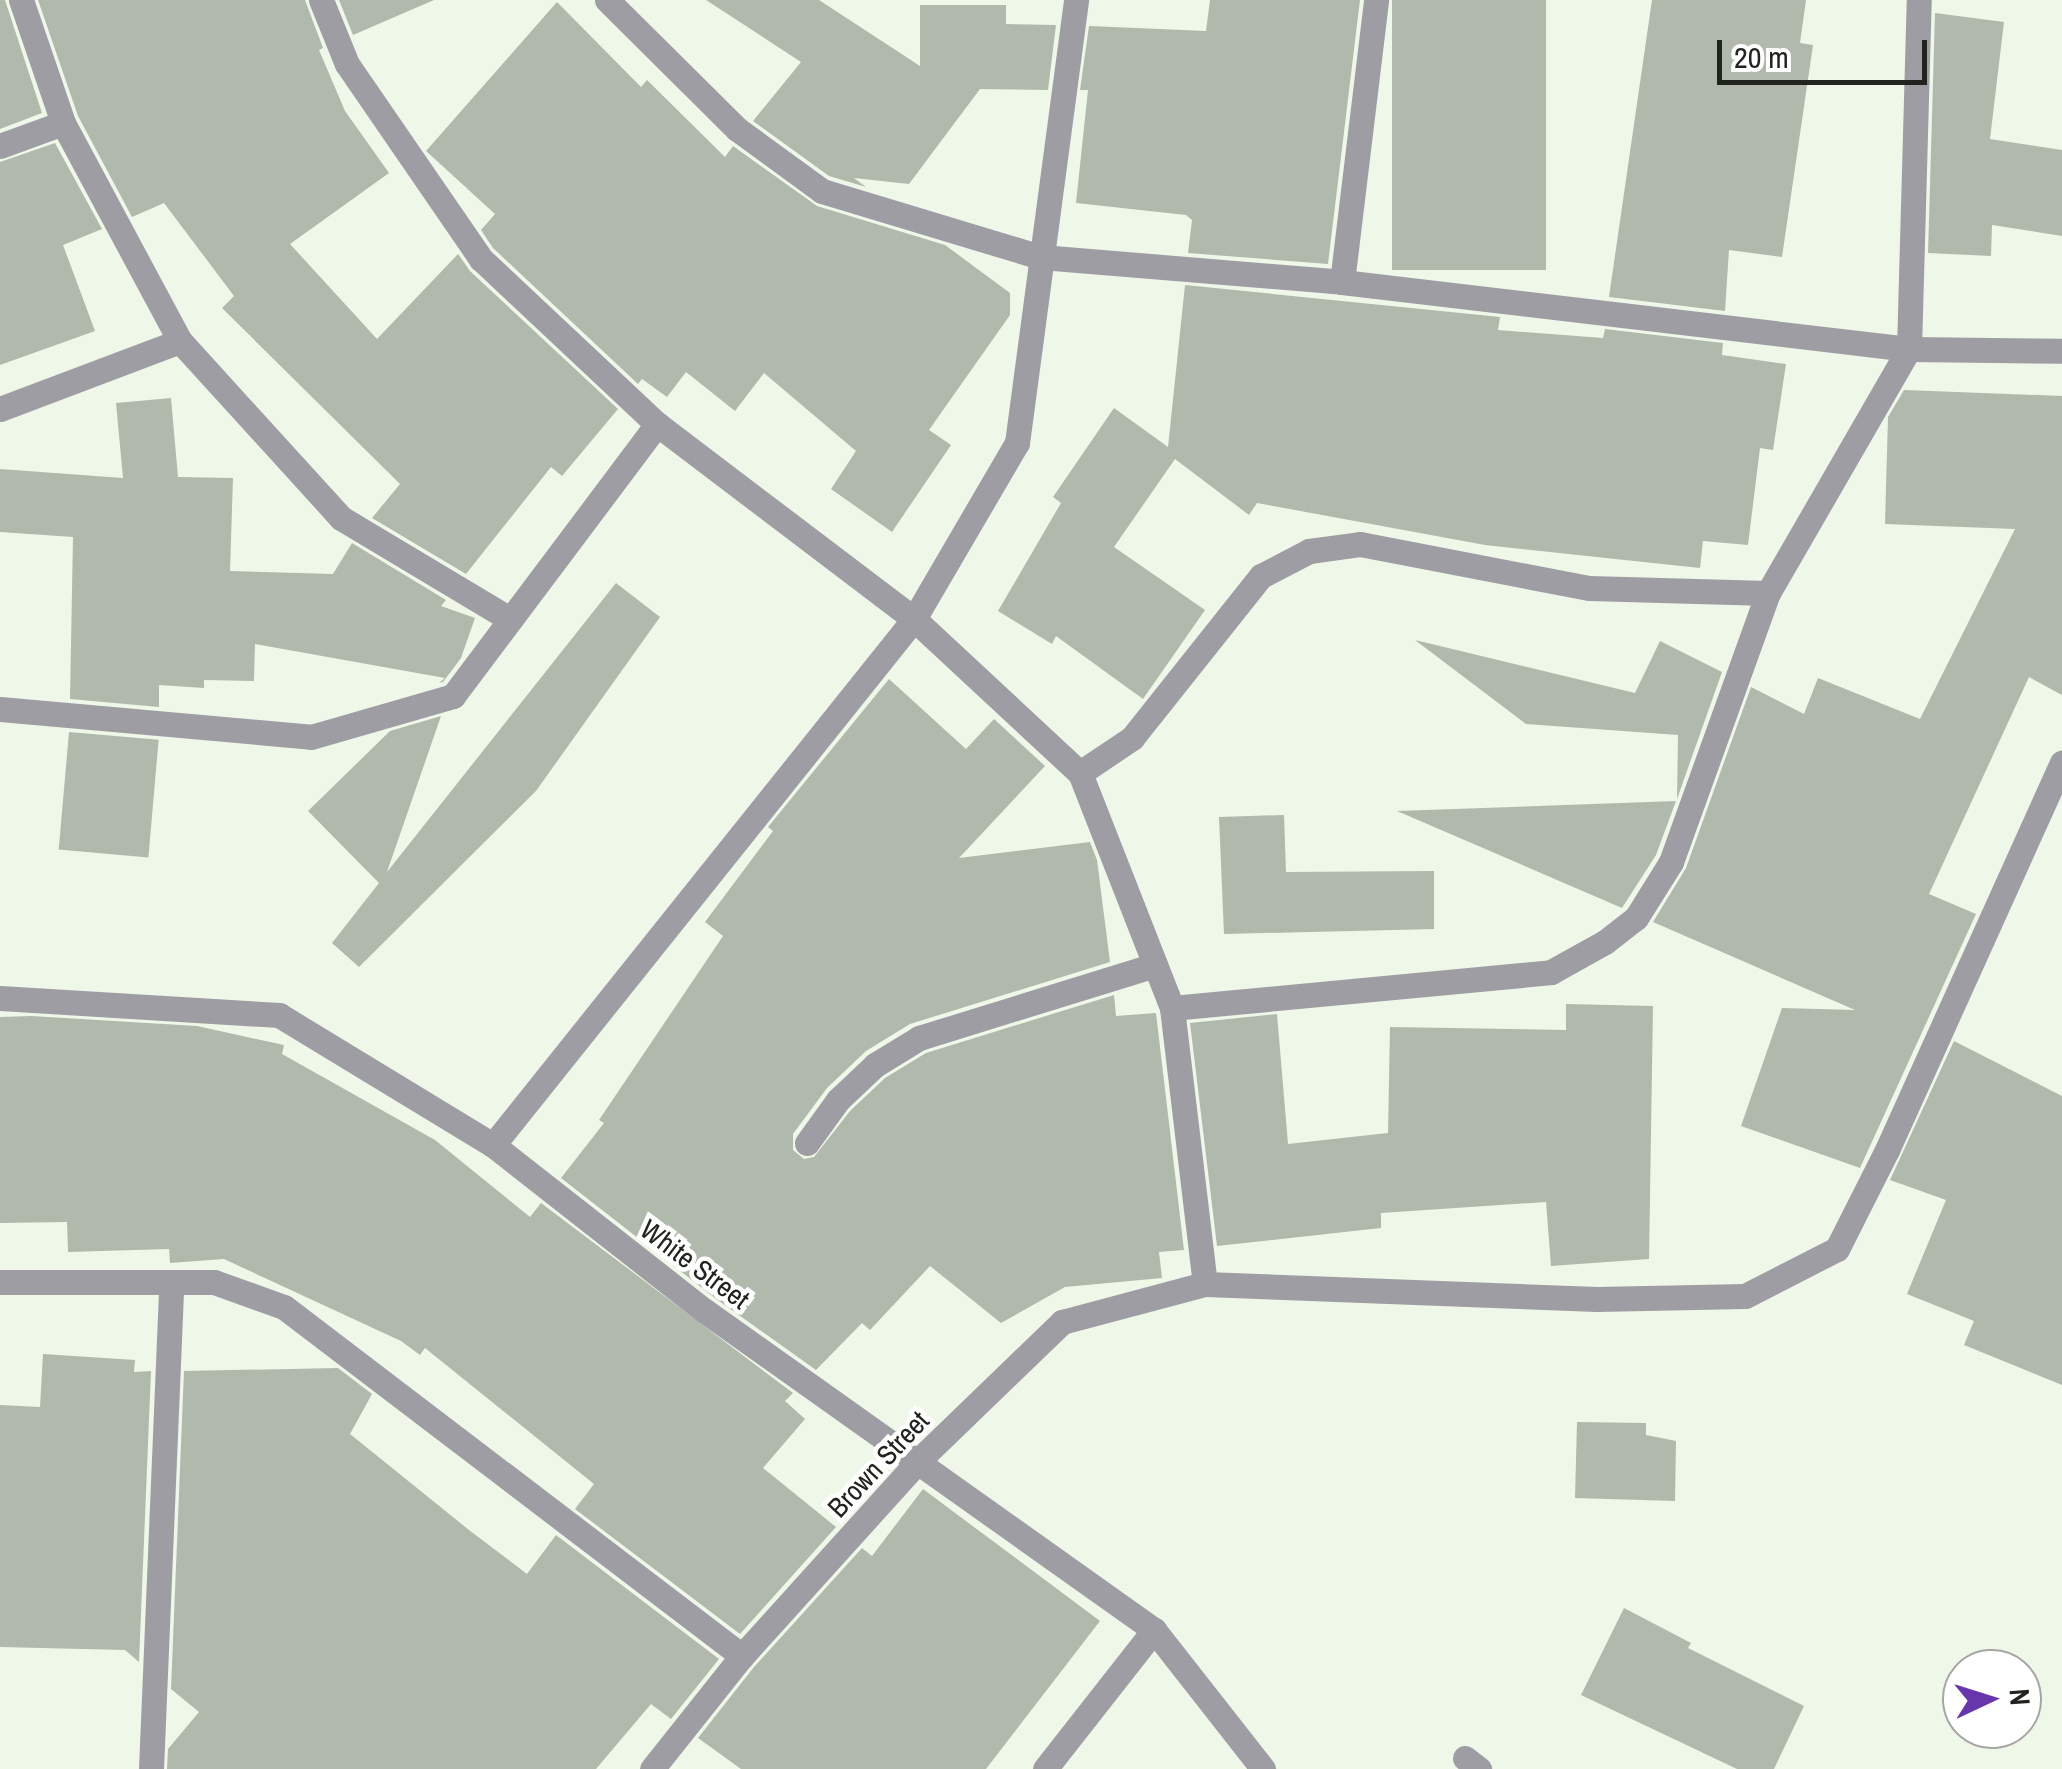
<!DOCTYPE html>
<html>
<head>
<meta charset="utf-8">
<style>
	body { margin:0 }
	#map { position:relative; width:2062px; height:1769px; overflow:hidden; background:#eff7e8; font-family:"Archivo Narrow",sans-serif }
	div>[style] { position:absolute }
	[style*='--x'] { left:calc(var(--x)*1px); top:calc(var(--y)*1px); width:calc(var(--w)*1px); rotate:calc(var(--a)*1deg) }
	.building>* { inset:0; background:#b1b9ac; transform-origin:0 0 }
	.minor>* { height:25px; margin:-12.5px; padding:0 12.5px; transform-origin:12.5px; border-radius:12.5px; background:#9e9da3 }
	span { translate:-50% -50%; white-space:nowrap; text-align:center; line-height:1.15; -webkit-text-stroke:9px #fff; paint-order:stroke }
	.street-label { font-size:28px; color:#20231e }
	.north { position:absolute; left:1942px; top:1649px; width:100px; height:100px; box-sizing:border-box; background:#fff; border:2px solid #a6a7a5; border-radius:50%; rotate:86deg; font-size:28px; font-weight:700; line-height:40px; text-align:center; color:#20231e }
	.north::after { content:''; display:block; margin:auto; width:35px; height:45px; background:#6735ac; clip-path:polygon(50% 0,100% 100%,50% 72%,0 100%) }
	.scale { position:absolute; left:1717px; top:40px; width:210px; height:45px; box-sizing:border-box; border:5px solid #20231e; border-top:0; padding-left:12px; font-size:30px; line-height:35px; white-space:nowrap; color:#20231e; -webkit-text-stroke:8px #fff; paint-order:stroke }
</style>
</head>
<body>
<div id="map">
	<div class="building">
		<div style="clip-path:polygon(0 0,5px 0,42px 113px,0 129px)"></div>
		<div style="clip-path:polygon(38px 0,305px 0,323px 48px,319px 50px,345px 111px,389px 173px,290px 244px,377px 339px,458px 254px,470px 271px,618px 409px,562px 476px,551px 467px,466px 574px,372px 518px,400px 484px,222px 308px,234px 296px,164px 203px,132px 217px,78px 116px)"></div>
		<div style="clip-path:polygon(339px 0,434px 0,353px 35px)"></div>
		<div style="clip-path:polygon(706px 0,819px 0,920px 66px,920px 5px,1006px 5px,1006px 24px,1056px 25px,1048px 90px,980px 89px,909px 184px,854px 178px,866px 187px,829px 176px,753px 121px,801px 62px)"></div>
		<div style="clip-path:polygon(1210px 0,1360px 0,1328px 264px,1188px 253px,1192px 220px,1186px 215px,1076px 203px,1088px 90px,1080px 90px,1089px 26px,1206px 31px)"></div>
		<div style="left:1392px;top:0;width:154px;height:270px"></div>
		<div style="clip-path:polygon(1652px 0,1806px 0,1800px 43px,1813px 45px,1782px 257px,1729px 250px,1725px 311px,1609px 297px)"></div>
		<div style="clip-path:polygon(557px 2px,641px 87px,647px 80px,725px 157px,733px 146px,817px 206px,945px 245px,1010px 293px,1010px 315px,929px 430px,951px 445px,892px 532px,831px 489px,856px 451px,764px 373px,735px 411px,686px 372px,667px 397px,642px 379px,638px 384px,493px 248px,481px 230px,495px 214px,426px 151px)"></div>
		<div style="clip-path:polygon(1935px 13px,2004px 22px,1990px 139px,2062px 150px,2062px 236px,1992px 225px,1991px 256px,1928px 253px)"></div>
		<div style="clip-path:polygon(55px 143px,102px 229px,63px 245px,95px 331px,0 365px,0 162px)"></div>
		<div style="clip-path:polygon(1185px 285px,1500px 317px,1498px 330px,1603px 338px,1605px 329px,1723px 343px,1722px 355px,1786px 364px,1773px 450px,1760px 448px,1748px 545px,1703px 541px,1700px 568px,1485px 545px,1257px 503px,1249px 515px,1175px 459px,1114px 547px,1205px 610px,1143px 699px,1056px 636px,1052px 644px,998px 611px,1061px 503px,1053px 497px,1114px 408px,1168px 447px)"></div>
		<div style="clip-path:polygon(1904px 390px,2062px 396px,2062px 695px,2029px 677px,1929px 894px,1976px 914px,1860px 1168px,1741px 1126px,1782px 1008px,1855px 1010px,1653px 922px,1686px 868px,1751px 687px,1804px 714px,1818px 678px,1920px 719px,2015px 529px,1885px 524px,1888px 417px)"></div>
		<div style="clip-path:polygon(171px 398px,178px 477px,233px 478px,230px 571px,333px 574px,352px 543px,446px 600px,441px 606px,475px 618px,461px 658px,443px 682px,439px 683px,445px 678px,255px 644px,254px 681px,204px 680px,204px 688px,159px 685px,159px 707px,70px 699px,73px 537px,0 532px,0 469px,123px 478px,116px 403px)"></div>
		<div style="clip-path:polygon(616px 583px,660px 617px,536px 791px,359px 967px,332px 943px,379px 883px,308px 811px,390px 731px,441px 716px,387px 872px)"></div>
		<div style="clip-path:polygon(1415px 640px,1635px 693px,1660px 641px,1722px 672px,1677px 799px,1678px 735px,1526px 724px)"></div>
		<div style="clip-path:polygon(889px 679px,966px 749px,994px 719px,1045px 766px,959px 858px,1090px 842px,1097px 860px,1110px 962px,910px 1024px,866px 1051px,827px 1088px,793px 1134px,793px 1150px,804px 1159px,814px 1157px,850px 1111px,885px 1078px,926px 1053px,1114px 995px,1116px 1016px,1156px 1013px,1184px 1250px,1159px 1252px,1162px 1278px,1065px 1287px,1001px 1323px,930px 1266px,870px 1330px,862px 1323px,816px 1370px,715px 1298px,561px 1178px,604px 1123px,599px 1120px,723px 936px,705px 922px,773px 831px,768px 827px)"></div>
		<div style="left:69px;top:732px;width:90px;height:118px;rotate:5deg"></div>
		<div style="clip-path:polygon(1676px 801px,1656px 855px,1622px 908px,1397px 811px)"></div>
		<div style="clip-path:polygon(1284px 815px,1286px 872px,1434px 871px,1434px 929px,1224px 934px,1219px 817px)"></div>
		<div style="clip-path:polygon(1566px 1004px,1653px 1006px,1649px 1259px,1551px 1266px,1546px 1202px,1381px 1213px,1381px 1228px,1217px 1246px,1190px 1023px,1277px 1014px,1288px 1144px,1388px 1133px,1390px 1027px,1566px 1030px)"></div>
		<div style="clip-path:polygon(31px 1016px,197px 1026px,284px 1045px,282px 1054px,435px 1140px,530px 1217px,541px 1203px,793px 1393px,785px 1401px,805px 1419px,763px 1468px,836px 1527px,740px 1634px,575px 1509px,594px 1484px,425px 1348px,420px 1355px,401px 1341px,224px 1259px,170px 1263px,169px 1249px,68px 1252px,67px 1222px,0 1223px,0 1017px)"></div>
		<div style="clip-path:polygon(1954px 1041px,2062px 1096px,2062px 1385px,1964px 1345px,1974px 1321px,1907px 1294px,1946px 1200px,1890px 1180px)"></div>
		<div style="clip-path:polygon(43px 1354px,135px 1360px,134px 1372px,151px 1371px,139px 1662px,125px 1650px,0 1647px,0 1405px,40px 1407px)"></div>
		<div style="clip-path:polygon(338px 1368px,372px 1394px,350px 1434px,469px 1530px,527px 1574px,556px 1535px,719px 1659px,671px 1719px,651px 1704px,596px 1769px,167px 1769px,168px 1749px,199px 1712px,171px 1689px,184px 1371px)"></div>
		<div style="clip-path:polygon(1577px 1422px,1646px 1423px,1646px 1435px,1676px 1441px,1675px 1501px,1575px 1498px)"></div>
		<div style="clip-path:polygon(923px 1489px,1100px 1621px,986px 1769px,741px 1769px,698px 1738px,754px 1667px,862px 1548px,872px 1556px)"></div>
		<div style="clip-path:polygon(1624px 1608px,1691px 1643px,1688px 1648px,1804px 1706px,1774px 1769px,1737px 1769px,1581px 1695px)"></div>
	</div>
	<div class="minor">
		<div style="--x:21;--y:0;--w:130;--a:71.1"></div>
		<div style="--x:63;--y:123;--w:247;--a:61.8"></div>
		<div style="--x:180;--y:341;--w:239;--a:47.7"></div>
		<div style="--x:341;--y:518;--w:197;--a:30.9"></div>
		<div style="--x:321;--y:0;--w:69;--a:67.9"></div>
		<div style="--x:347;--y:64;--w:237;--a:55.5"></div>
		<div style="--x:481;--y:259;--w:241;--a:43.2"></div>
		<div style="--x:657;--y:424;--w:323;--a:37.2"></div>
		<div style="--x:914;--y:619;--w:226;--a:42.9"></div>
		<div style="--x:1080;--y:773;--w:252;--a:68.6"></div>
		<div style="--x:1172;--y:1008;--w:278;--a:83.2"></div>
		<div style="--x:607;--y:0;--w:183;--a:44.8"></div>
		<div style="--x:737;--y:129;--w:105;--a:36.1"></div>
		<div style="--x:822;--y:191;--w:229;--a:16.8"></div>
		<div style="--x:1041;--y:257;--w:302;--a:4.7"></div>
		<div style="--x:1342;--y:282;--w:571;--a:6.74"></div>
		<div style="--x:1909;--y:349;--w:153;--a:0.7"></div>
		<div style="--x:0;--y:146;--w:67;--a:-20.1"></div>
		<div style="--x:1342;--y:282;--w:284;--a:-83.1"></div>
		<div style="--x:0;--y:409;--w:192;--a:-20.7"></div>
		<div style="--x:0;--y:709;--w:312;--a:5.1"></div>
		<div style="--x:311;--y:737;--w:148;--a:-16.1"></div>
		<div style="--x:453;--y:696;--w:340;--a:-53.1"></div>
		<div style="--x:1080;--y:773;--w:63;--a:-33.9"></div>
		<div style="--x:1132;--y:738;--w:207;--a:-51.5"></div>
		<div style="--x:1261;--y:576;--w:54;--a:-27.5"></div>
		<div style="--x:1309;--y:551;--w:51;--a:-7.8"></div>
		<div style="--x:1360;--y:544;--w:233;--a:10.9"></div>
		<div style="--x:1589;--y:588;--w:179;--a:1.6"></div>
		<div style="--x:0;--y:998;--w:280;--a:3.5"></div>
		<div style="--x:279;--y:1015;--w:250;--a:31.3"></div>
		<div style="--x:493;--y:1145;--w:269;--a:38.1"></div>
		<div style="--x:705;--y:1311;--w:551;--a:35.39"></div>
		<div style="--x:1154;--y:1630;--w:177;--a:51.9"></div>
		<div style="--x:1172;--y:1008;--w:381;--a:-5.4"></div>
		<div style="--x:1551;--y:972;--w:62;--a:-29.1"></div>
		<div style="--x:1605;--y:942;--w:39;--a:-38"></div>
		<div style="--x:1636;--y:918;--w:66;--a:-58"></div>
		<div style="--x:1671;--y:862;--w:286;--a:-70.2"></div>
		<div style="--x:1768;--y:593;--w:282;--a:-60"></div>
		<div style="--x:1909;--y:349;--w:349;--a:-88.4"></div>
		<div style="--x:807;--y:1143;--w:53;--a:-54.2"></div>
		<div style="--x:838;--y:1100;--w:51;--a:-43.4"></div>
		<div style="--x:875;--y:1065;--w:52;--a:-31.5"></div>
		<div style="--x:919;--y:1038;--w:247;--a:-17.2"></div>
		<div style="--x:493;--y:1145;--w:674;--a:-51.33"></div>
		<div style="--x:914;--y:619;--w:204;--a:-59.7"></div>
		<div style="--x:1017;--y:443;--w:447;--a:-82.4"></div>
		<div style="--x:0;--y:1282;--w:214;--a:0"></div>
		<div style="--x:214;--y:1282;--w:74;--a:19.7"></div>
		<div style="--x:284;--y:1307;--w:576;--a:37.31"></div>
		<div style="--x:1465;--y:1758;--w:18;--a:38"></div>
		<div style="--x:151;--y:1769;--w:484;--a:-87.6"></div>
		<div style="--x:652;--y:1769;--w:144;--a:-51.5"></div>
		<div style="--x:742;--y:1656;--w:261;--a:-47.9"></div>
		<div style="--x:917;--y:1462;--w:202;--a:-44"></div>
		<div style="--x:1062;--y:1322;--w:148;--a:-14.9"></div>
		<div style="--x:1205;--y:1284;--w:392;--a:2.2"></div>
		<div style="--x:1597;--y:1299;--w:148;--a:-1.2"></div>
		<div style="--x:1745;--y:1296;--w:103;--a:-27.1"></div>
		<div style="--x:1837;--y:1249;--w:111;--a:-63.2"></div>
		<div style="--x:1887;--y:1150;--w:425;--a:-65.7"></div>
		<div style="--x:1045;--y:1769;--w:177;--a:-51.9"></div>
	</div>
	<div class="street-label">
		<span style="left:695px;top:1264px;rotate:37deg">White Street</span>
		<span style="left:878px;top:1464px;rotate:-47deg">Brown Street</span>
	</div>
	<div class="north">N</div>
	<div class="scale">20 m</div>
</div>
</body>
</html>
